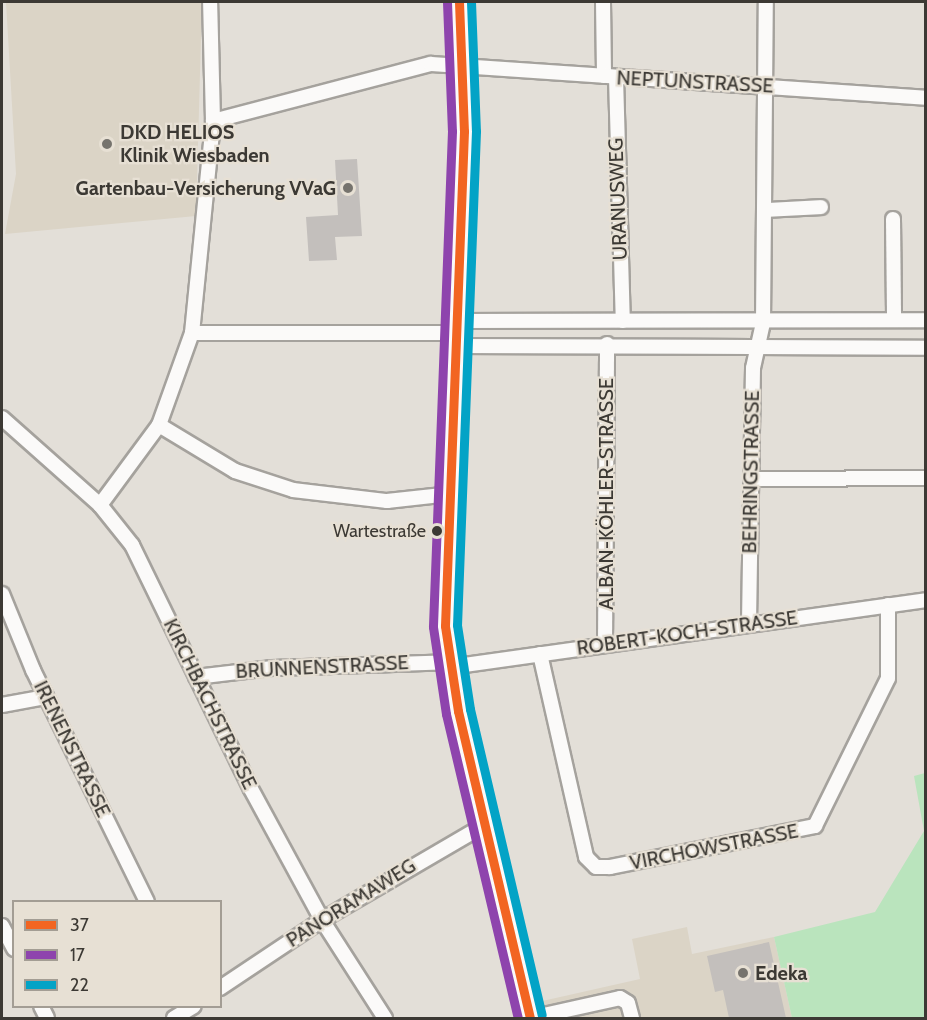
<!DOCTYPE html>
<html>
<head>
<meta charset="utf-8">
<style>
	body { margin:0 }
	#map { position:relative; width:927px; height:1020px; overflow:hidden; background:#e3dfd8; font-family:Cabin,sans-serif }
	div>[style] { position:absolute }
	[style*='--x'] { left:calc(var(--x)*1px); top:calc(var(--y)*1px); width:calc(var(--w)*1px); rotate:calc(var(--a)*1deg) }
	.built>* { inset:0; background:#dbd4c6 }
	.green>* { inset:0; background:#bae4bd }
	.building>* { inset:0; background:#c3bfbc }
	.roads { filter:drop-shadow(2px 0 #a5a29d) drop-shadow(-2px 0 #a5a29d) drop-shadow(0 2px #a5a29d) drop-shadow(0 -2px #a5a29d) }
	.street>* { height:14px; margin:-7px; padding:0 7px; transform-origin:7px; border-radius:7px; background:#fbfaf9 }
	.secondary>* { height:20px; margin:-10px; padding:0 10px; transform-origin:10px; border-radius:10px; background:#fbfaf9 }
	.bus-1>* { height:9px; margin:-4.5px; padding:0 4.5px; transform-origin:4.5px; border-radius:4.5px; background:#f26522 }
	.bus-2>* { height:9px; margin:-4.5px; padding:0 4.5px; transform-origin:4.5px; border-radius:4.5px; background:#8e44ad }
	.bus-3>* { height:9px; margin:-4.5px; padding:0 4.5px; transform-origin:4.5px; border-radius:4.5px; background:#03a3c6 }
	.dots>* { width:16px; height:16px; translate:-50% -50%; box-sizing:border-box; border:3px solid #e7e0d4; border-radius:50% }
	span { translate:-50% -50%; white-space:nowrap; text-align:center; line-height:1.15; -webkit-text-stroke:4.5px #e7e0d4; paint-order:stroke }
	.bus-label { font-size:18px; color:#3c3934 }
	.right { translate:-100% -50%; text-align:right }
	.street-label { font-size:20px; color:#3c3934 }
	.poi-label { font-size:20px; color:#3c3934; font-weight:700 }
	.left { translate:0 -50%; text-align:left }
	.frame { position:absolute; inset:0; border:3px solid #3c3934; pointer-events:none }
	.legend { position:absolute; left:12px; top:900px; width:210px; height:108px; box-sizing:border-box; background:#e7e0d4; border:2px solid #a39d94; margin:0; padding:8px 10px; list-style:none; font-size:18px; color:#3c3934 }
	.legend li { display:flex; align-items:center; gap:12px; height:30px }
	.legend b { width:30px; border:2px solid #a39d94 }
</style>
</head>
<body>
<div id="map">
	<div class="built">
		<div style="clip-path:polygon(6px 2px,202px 2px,196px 216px,5px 234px,16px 174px)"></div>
		<div style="clip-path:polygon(687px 927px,692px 954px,774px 937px,792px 1018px,542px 1018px,538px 1002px,640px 979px,632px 939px)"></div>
	</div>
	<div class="green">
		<div style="clip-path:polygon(925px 773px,925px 1018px,792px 1018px,774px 937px,875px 912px,924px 831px,914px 776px)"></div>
	</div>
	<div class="building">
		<div style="clip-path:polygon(357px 159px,362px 236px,335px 237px,337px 260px,309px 261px,306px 217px,338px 215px,335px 160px)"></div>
		<div style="clip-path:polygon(769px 942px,786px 1018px,729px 1018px,723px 990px,715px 992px,707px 956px)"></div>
	</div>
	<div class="roads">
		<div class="street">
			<div style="--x:603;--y:2;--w:74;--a:89.2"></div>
			<div style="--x:616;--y:77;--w:244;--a:88.4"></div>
			<div style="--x:213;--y:121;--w:225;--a:-14.7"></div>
			<div style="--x:431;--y:64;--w:496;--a:3.9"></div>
			<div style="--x:766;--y:210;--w:55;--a:-3.1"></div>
			<div style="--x:893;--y:219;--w:101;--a:89.4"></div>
			<div style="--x:457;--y:321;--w:469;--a:-0.1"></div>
			<div style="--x:192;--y:333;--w:264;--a:0"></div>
			<div style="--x:455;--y:346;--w:471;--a:0.2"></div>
			<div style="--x:2;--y:418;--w:131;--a:41.6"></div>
			<div style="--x:100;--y:505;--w:51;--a:51.3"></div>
			<div style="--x:132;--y:545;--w:271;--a:64"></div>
			<div style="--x:251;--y:789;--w:149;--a:61.5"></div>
			<div style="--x:322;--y:920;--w:117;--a:57.3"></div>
			<div style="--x:159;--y:425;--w:89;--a:31.2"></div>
			<div style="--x:235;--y:471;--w:61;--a:18.1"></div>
			<div style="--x:293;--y:490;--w:95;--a:6.7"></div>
			<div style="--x:387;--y:501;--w:63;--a:-6.3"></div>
			<div style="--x:752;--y:479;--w:174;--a:-0.3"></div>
			<div style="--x:100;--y:505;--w:99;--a:-53.6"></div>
			<div style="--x:159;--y:425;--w:98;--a:-70.3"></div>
			<div style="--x:192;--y:333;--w:213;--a:-84.3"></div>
			<div style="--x:213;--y:121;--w:119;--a:-91.4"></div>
			<div style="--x:2;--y:594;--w:82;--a:67.8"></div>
			<div style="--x:33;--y:670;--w:258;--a:63.8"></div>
			<div style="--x:749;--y:623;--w:255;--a:-89.1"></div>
			<div style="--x:753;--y:368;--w:46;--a:-77.5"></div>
			<div style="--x:763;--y:323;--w:321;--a:-89.5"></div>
			<div style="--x:605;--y:644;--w:300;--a:-89.6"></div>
			<div style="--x:540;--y:654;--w:208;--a:77.2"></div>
			<div style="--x:586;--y:857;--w:14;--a:45"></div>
			<div style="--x:596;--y:867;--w:14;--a:0"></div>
			<div style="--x:610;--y:867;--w:209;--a:-11.3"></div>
			<div style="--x:815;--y:826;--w:165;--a:-63.7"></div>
			<div style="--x:888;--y:678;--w:73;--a:-90"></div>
			<div style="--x:450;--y:667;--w:481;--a:-8"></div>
			<div style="--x:196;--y:677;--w:77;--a:-6.8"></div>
			<div style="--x:272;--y:668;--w:177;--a:-1.9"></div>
			<div style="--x:2;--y:705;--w:45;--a:-10.3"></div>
			<div style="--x:2;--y:926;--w:26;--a:62"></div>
			<div style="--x:220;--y:988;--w:123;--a:-33.7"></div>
			<div style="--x:322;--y:920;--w:190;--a:-30.3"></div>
			<div style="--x:41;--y:1006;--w:13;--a:63"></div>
			<div style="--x:174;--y:1018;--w:23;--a:-31"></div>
			<div style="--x:530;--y:1018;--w:92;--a:-12.5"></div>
			<div style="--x:620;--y:998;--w:9;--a:32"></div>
			<div style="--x:628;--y:1003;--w:16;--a:75"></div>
		</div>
		<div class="secondary">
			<div style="--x:459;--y:2;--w:129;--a:87.8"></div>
			<div style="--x:464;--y:131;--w:495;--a:92.2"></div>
			<div style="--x:445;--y:626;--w:86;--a:81.3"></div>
			<div style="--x:458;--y:711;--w:315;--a:76.8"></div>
		</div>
	</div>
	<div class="bus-1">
		<div style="--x:459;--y:2;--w:129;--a:87.8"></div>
		<div style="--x:464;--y:131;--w:495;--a:92.2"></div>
		<div style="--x:445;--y:626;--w:86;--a:81.3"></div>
		<div style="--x:458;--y:711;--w:315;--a:76.8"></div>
	</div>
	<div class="bus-2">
		<div style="--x:447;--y:2;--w:129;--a:87.8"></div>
		<div style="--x:452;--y:131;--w:496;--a:92.2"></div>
		<div style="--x:433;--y:627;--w:88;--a:81.5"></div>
		<div style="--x:446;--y:714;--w:312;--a:76.7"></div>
	</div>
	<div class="bus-3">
		<div style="--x:471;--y:2;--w:129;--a:87.8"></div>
		<div style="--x:476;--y:131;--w:494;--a:92.2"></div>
		<div style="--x:457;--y:625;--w:85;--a:81.2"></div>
		<div style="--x:470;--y:709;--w:314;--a:76.8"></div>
	</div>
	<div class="dots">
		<div style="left:107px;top:144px;background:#76736d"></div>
		<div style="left:348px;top:188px;background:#76736d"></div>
		<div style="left:437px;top:531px;background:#3c3934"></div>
		<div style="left:743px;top:973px;background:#76736d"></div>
	</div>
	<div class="bus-label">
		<span class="right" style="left:426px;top:531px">Wartestraße</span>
	</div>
	<div class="street-label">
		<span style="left:695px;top:82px;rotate:3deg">NEPTUNSTRASSE</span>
		<span style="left:618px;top:199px;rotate:-92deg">URANUSWEG</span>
		<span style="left:751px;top:472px;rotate:-89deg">BEHRINGSTRASSE</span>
		<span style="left:606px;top:494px;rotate:-90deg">ALBAN-KÖHLER-STRASSE</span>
		<span style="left:687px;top:633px;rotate:-8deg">ROBERT-KOCH-STRASSE</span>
		<span style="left:322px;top:667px;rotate:-3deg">BRUNNENSTRASSE</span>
		<span style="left:210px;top:704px;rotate:64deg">KIRCHBACHSTRASSE</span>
		<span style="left:72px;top:749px;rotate:64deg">IRENENSTRASSE</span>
		<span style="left:714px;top:847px;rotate:-11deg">VIRCHOWSTRASSE</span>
		<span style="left:351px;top:903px;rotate:-32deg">PANORAMAWEG</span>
	</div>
	<div class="poi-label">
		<span class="left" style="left:120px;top:144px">DKD HELIOS<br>Klinik Wiesbaden</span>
		<span class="right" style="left:336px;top:188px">Gartenbau-Versicherung VVaG</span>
		<span class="left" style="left:755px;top:973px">Edeka</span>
	</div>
	<div class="frame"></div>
	<ul class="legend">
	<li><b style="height:8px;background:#f26522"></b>37</li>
	<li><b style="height:8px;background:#8e44ad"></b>17</li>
	<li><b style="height:8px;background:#03a3c6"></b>22</li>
	</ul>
</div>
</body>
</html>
